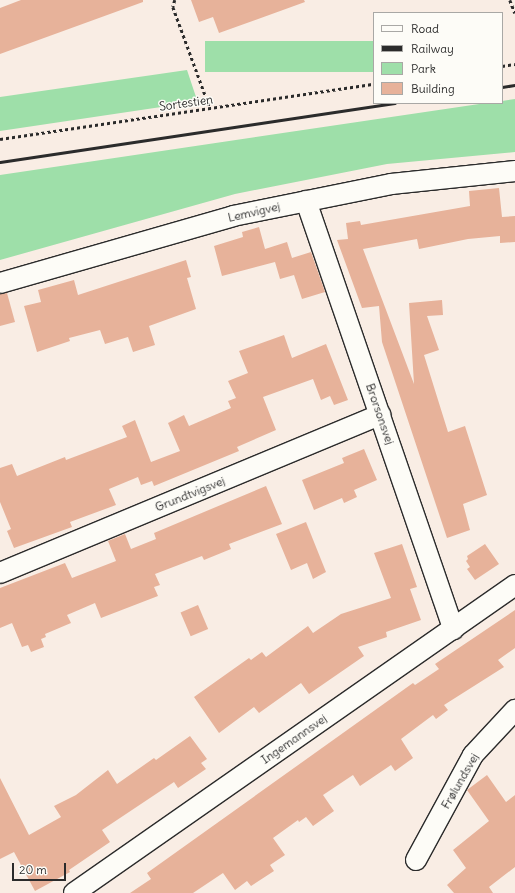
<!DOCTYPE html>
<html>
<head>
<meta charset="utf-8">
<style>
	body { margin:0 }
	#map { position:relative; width:515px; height:893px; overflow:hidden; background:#f9ede4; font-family:Delius,sans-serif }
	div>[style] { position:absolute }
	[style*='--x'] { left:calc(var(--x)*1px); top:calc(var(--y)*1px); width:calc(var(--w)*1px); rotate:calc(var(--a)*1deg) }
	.green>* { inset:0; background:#9edfa9; transform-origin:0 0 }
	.building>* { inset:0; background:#e7b29a; transform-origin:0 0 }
	.path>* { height:2.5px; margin-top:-1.25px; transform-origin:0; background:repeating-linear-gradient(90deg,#2b2b2b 0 3px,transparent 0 6px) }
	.roads { filter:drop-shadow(1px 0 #2b2b2b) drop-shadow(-1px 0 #2b2b2b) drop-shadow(0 1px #2b2b2b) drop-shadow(0 -1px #2b2b2b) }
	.minor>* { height:20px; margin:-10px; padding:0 10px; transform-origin:10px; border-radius:10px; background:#fdfcf7 }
	.rail>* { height:3px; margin:-1.5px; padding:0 1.5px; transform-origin:1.5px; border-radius:1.5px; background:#2b2b2b }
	span { translate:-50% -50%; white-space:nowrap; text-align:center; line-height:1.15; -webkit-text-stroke:3px #fdfcf7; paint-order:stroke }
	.street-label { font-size:12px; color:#2b2b2b }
	.legend { position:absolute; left:373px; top:12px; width:130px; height:92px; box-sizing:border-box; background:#fdfcf7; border:1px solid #a9a8a5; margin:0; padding:5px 7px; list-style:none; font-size:12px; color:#2b2b2b }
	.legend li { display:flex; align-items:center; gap:8px; height:20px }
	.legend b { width:20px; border:1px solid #a9a8a5 }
	.scale { position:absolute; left:12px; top:863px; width:54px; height:18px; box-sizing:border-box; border:2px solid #2b2b2b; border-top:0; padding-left:5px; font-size:12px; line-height:14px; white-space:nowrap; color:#2b2b2b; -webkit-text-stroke:3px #fdfcf7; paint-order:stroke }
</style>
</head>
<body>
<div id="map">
	<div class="green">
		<div style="left:374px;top:41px;width:31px;height:169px;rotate:90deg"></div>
		<div style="clip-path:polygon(187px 70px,196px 97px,188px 103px,0 131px,0 97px)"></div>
		<div style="clip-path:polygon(515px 99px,515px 152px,387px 164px,235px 194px,0 260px,0 175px,486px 103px,502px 103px,502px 101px)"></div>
	</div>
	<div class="building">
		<div style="clip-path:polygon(21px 0,143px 0,143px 2px,0 54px,0 8px)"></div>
		<div style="clip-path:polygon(191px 0,304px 0,305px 2px,219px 33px,213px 17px,199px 22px)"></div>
		<div style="clip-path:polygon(499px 188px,502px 217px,515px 216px,515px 242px,500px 243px,500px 236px,468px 239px,419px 249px,417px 239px,363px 249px,414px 384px,409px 303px,442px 300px,443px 315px,427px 316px,439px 350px,424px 355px,448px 432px,465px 426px,487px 495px,463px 504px,470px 530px,447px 538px,382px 342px,379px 306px,362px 308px,337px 240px,348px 239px,346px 223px,360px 221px,361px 225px,470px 206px,469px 191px)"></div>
		<div style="clip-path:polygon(259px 227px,265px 249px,287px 242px,292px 258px,311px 252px,325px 292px,302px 299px,294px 275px,280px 279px,275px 262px,222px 276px,214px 246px,243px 237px,242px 232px)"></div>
		<div style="clip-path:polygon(186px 260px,191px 277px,187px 278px,196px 309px,149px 326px,155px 345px,133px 352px,128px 337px,105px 344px,100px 330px,69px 338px,70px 341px,37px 352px,24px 306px,41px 302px,38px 290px,74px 280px,78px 295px)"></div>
		<div style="clip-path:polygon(7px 293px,15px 322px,0 326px,0 294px)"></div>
		<div style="clip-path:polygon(284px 335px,292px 358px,326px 344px,348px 400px,334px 405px,330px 396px,321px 400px,313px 379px,263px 397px,276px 430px,237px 447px,239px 451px,154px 486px,152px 481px,141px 485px,138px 477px,109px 489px,116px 505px,70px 522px,72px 527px,14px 548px,7px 531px,11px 529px,0 502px,0 468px,12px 464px,17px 476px,65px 457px,66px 460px,127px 437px,122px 426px,135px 420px,151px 462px,180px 451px,168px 423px,184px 415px,189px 426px,231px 408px,228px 401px,236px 398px,228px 381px,248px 373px,239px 351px)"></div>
		<div style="clip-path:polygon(364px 449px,377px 480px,354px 490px,357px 497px,344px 503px,342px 498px,314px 510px,302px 480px,344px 463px,342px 458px)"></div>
		<div style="clip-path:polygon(266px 486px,282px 524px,229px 544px,231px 549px,204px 560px,202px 556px,155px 574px,160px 585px,154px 587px,158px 596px,101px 618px,95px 603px,67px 615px,71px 623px,45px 634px,46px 637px,41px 639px,44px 647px,31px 652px,28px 645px,22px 647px,12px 623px,0 628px,0 588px,65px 563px,72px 578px,116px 561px,108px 541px,125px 534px,131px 549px,156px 539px,154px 533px)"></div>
		<div style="clip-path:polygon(306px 522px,326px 572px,313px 579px,307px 563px,291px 570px,276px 534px)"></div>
		<div style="clip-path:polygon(402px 544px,417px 587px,410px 589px,421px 620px,386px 632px,387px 637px,358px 647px,364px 656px,309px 694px,301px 683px,259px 713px,254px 707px,219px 733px,194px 697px,249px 658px,251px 660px,262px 652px,266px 657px,308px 626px,313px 633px,341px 614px,391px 598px,374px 553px)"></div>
		<div style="clip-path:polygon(485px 544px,499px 564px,475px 580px,467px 569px,470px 567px,466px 561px,468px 559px,467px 556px)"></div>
		<div style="left:198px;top:605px;width:26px;height:19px;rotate:67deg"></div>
		<div style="clip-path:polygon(515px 610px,515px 648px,498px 660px,504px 667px,444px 705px,448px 710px,436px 719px,433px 715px,401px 739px,413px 758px,395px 771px,391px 765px,360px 786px,353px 775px,323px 795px,334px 811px,313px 826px,306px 817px,299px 822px,298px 820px,273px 838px,285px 855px,270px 865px,274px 871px,251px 886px,247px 881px,235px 890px,223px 873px,193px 893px,130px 893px,151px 879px,147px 873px,413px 683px,415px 685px,439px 669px,435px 664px)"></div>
		<div style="clip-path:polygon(190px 736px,207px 759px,201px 763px,206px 769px,178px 788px,174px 782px,102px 830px,110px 842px,69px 870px,70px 872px,35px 891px,14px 852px,0 859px,0 778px,29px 835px,61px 817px,54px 806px,76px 795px,108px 770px,117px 784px,154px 758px,156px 760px)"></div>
		<div style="clip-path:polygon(487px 775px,506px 802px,515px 795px,515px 867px,489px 887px,493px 893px,454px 893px,447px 885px,466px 868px,453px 850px,489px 821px,467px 790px)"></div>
	</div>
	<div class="path">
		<div style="--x:175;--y:0;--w:7;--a:106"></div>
		<div style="--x:173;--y:7;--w:108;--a:69.9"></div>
		<div style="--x:510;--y:0;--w:14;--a:69"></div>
		<div style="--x:502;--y:66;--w:13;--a:-9"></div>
		<div style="--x:0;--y:139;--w:378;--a:-8.4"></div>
	</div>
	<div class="roads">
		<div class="minor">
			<div style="--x:306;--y:201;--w:453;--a:71"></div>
			<div style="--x:0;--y:283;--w:242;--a:-16"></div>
			<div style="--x:233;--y:216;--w:161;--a:-11.4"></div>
			<div style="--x:391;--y:184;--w:125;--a:-6"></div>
			<div style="--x:0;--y:573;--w:412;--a:-22.6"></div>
			<div style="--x:416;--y:860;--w:119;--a:-61.5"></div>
			<div style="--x:473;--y:755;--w:62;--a:-47"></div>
			<div style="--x:74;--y:893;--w:538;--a:-34.93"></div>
		</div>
	</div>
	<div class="rail">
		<div style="--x:502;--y:87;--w:13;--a:-9"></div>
		<div style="--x:0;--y:162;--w:399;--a:-8.5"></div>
	</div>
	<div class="street-label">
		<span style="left:186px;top:103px;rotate:-8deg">Sortestien</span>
		<span style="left:254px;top:212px;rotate:-13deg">Lemvigvej</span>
		<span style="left:380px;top:414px;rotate:71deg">Brorsonsvej</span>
		<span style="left:190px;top:494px;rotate:-22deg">Grundtvigsvej</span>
		<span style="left:294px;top:739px;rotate:-35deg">Ingemannsvej</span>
		<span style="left:460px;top:781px;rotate:-60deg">Frølundsvej</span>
	</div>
	<ul class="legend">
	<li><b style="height:5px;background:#fdfcf7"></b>Road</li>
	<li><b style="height:5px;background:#2b2b2b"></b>Railway</li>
	<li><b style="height:11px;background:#9edfa9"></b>Park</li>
	<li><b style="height:11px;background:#e7b29a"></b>Building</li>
	</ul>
	<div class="scale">20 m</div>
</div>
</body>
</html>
